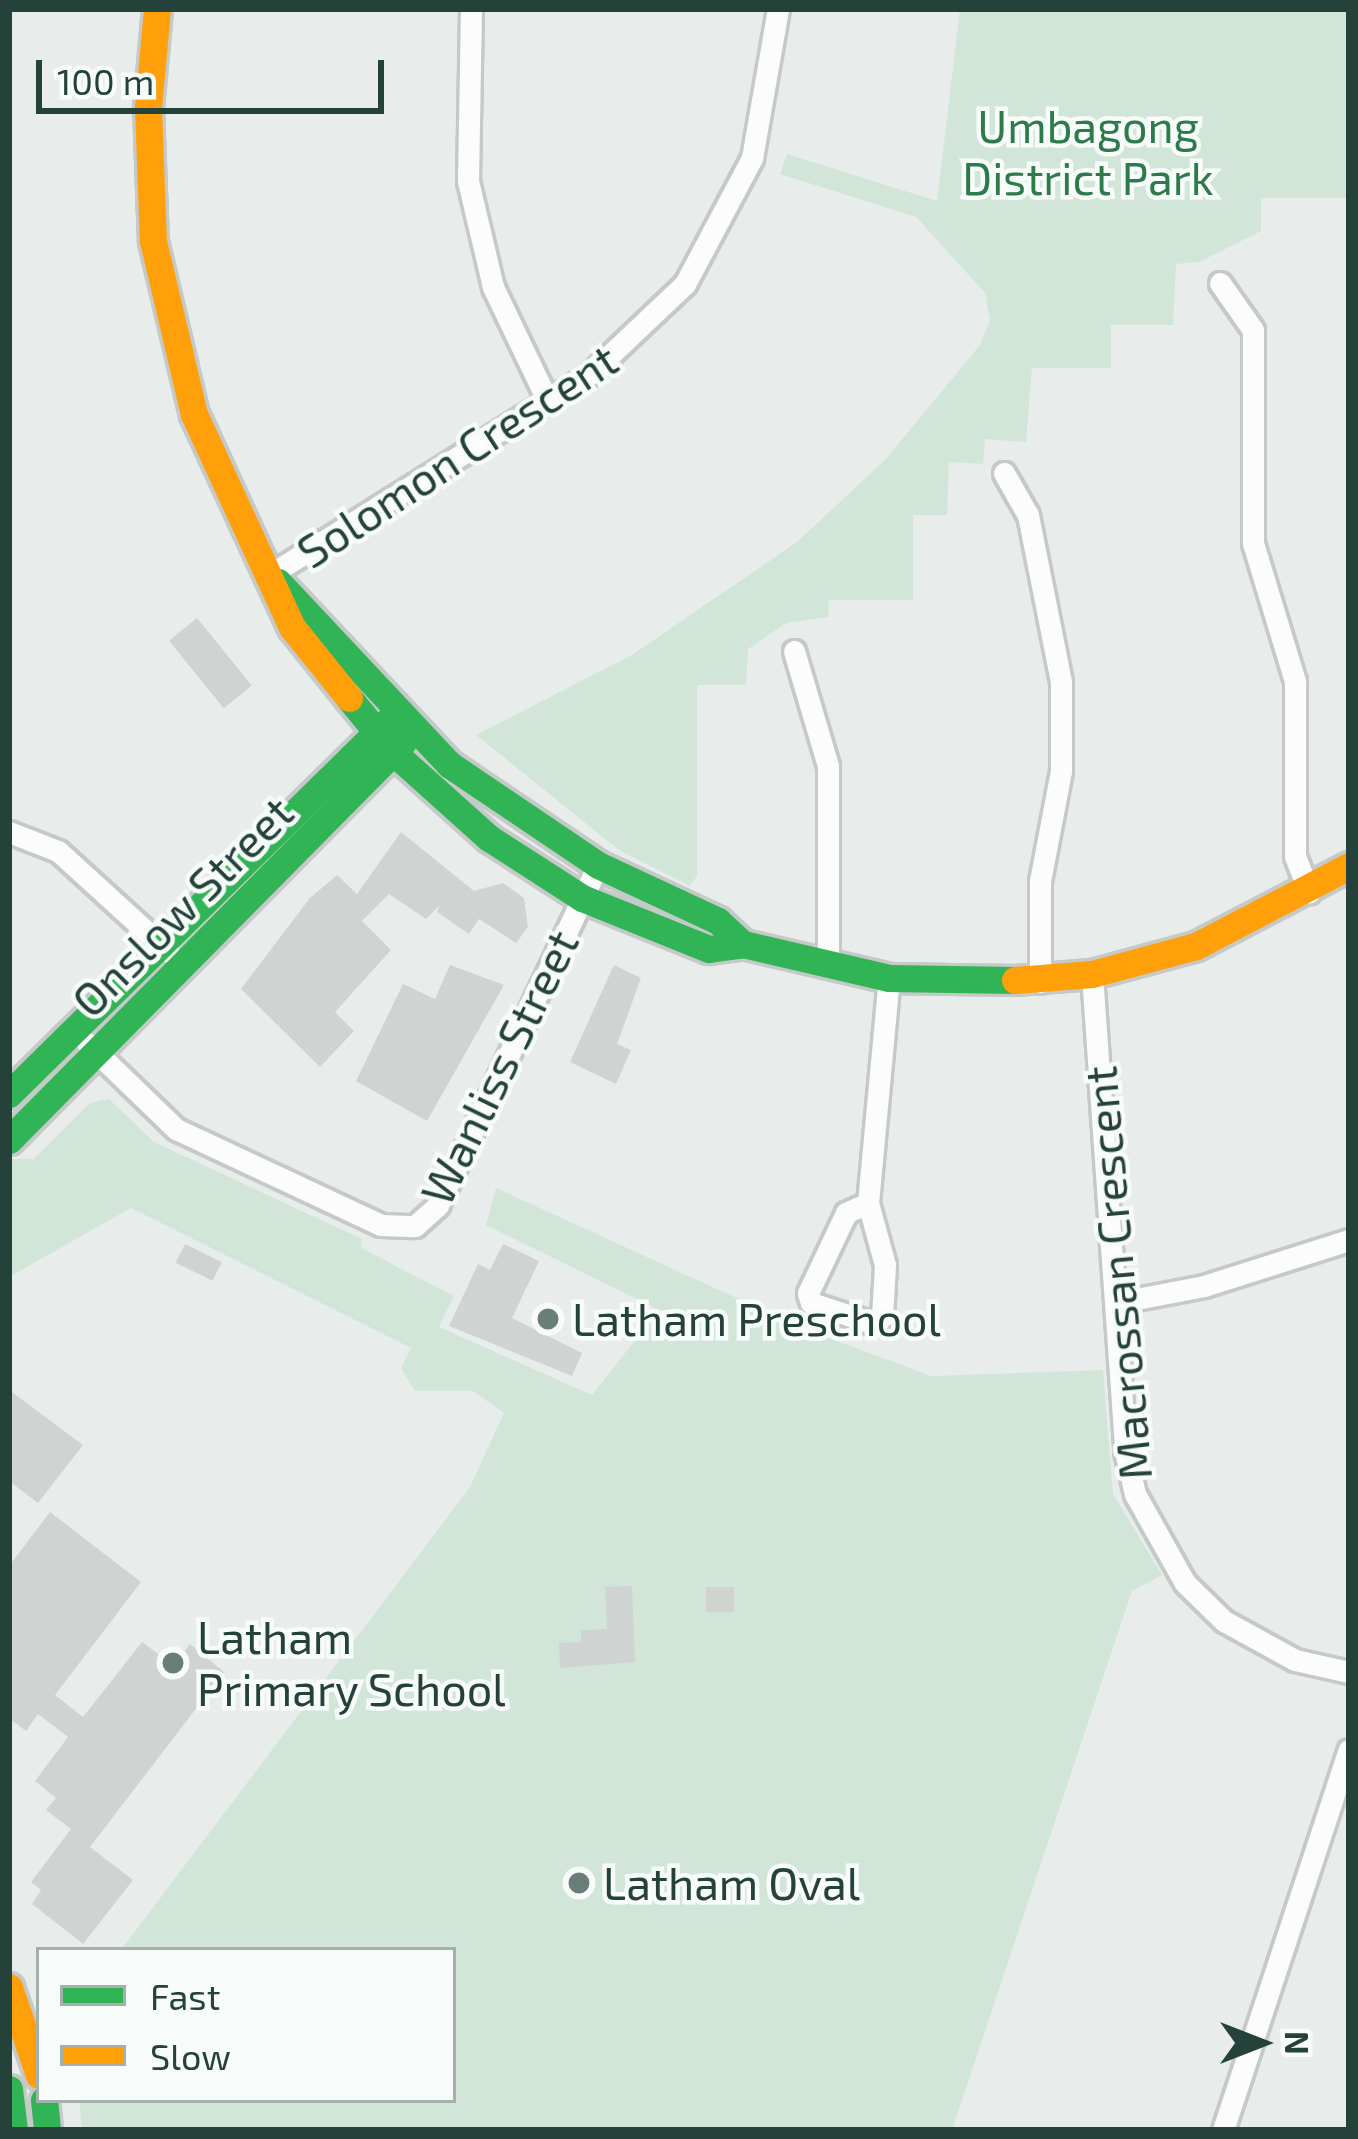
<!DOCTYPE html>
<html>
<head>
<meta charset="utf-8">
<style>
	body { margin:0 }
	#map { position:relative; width:1358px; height:2139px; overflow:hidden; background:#e8edeb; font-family:"Exo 2",sans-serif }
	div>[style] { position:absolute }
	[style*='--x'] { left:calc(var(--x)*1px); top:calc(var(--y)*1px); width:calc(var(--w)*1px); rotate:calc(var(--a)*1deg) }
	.green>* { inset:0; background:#d1e6d8 }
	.building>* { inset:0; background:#cfd4d2; transform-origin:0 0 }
	.roads { filter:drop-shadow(3px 0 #c5cac8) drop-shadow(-3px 0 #c5cac8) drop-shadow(0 3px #c5cac8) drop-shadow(0 -3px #c5cac8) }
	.street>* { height:21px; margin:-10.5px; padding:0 10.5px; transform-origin:10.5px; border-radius:10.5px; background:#fcfcfc }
	.fast>* { height:27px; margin:-13.5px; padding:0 13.5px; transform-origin:13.5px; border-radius:13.5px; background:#30b455 }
	.slow>* { height:27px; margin:-13.5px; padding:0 13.5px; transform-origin:13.5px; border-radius:13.5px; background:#ff9f0a }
	.dots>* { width:33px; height:33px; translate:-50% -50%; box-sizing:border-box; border:6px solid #f7fbf9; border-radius:50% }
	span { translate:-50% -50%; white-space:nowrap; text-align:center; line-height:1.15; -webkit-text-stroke:9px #f7fbf9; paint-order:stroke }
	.park-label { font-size:45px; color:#2d7a4b }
	.street-label { font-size:45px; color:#24423a }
	.poi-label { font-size:45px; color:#24423a }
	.left { translate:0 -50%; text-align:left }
	.frame { position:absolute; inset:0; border:12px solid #24423a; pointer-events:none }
	.legend { position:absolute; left:36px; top:1947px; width:420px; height:156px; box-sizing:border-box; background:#f7fbf9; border:3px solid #a3b1ad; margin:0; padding:15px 21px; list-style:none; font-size:36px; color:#24423a }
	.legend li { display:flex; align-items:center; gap:24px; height:60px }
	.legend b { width:60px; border:3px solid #a3b1ad }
	.north { position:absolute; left:1202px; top:1983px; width:120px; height:120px; -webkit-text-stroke:9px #f7fbf9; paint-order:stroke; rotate:90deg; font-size:33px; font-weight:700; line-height:48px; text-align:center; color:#24423a }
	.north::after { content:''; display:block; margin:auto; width:42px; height:54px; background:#24423a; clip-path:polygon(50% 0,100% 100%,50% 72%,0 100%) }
	.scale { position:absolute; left:36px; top:60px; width:348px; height:54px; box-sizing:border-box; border:6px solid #24423a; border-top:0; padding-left:15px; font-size:36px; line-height:42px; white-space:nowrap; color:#24423a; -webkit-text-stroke:9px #f7fbf9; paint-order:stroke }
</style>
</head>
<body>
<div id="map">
	<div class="green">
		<div style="clip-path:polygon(960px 9px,1349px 9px,1349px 198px,1261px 198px,1261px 231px,1199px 262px,1176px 264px,1173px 325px,1111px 325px,1111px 368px,1032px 368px,1026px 442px,985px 439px,983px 464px,949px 462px,947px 515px,913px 515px,913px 600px,829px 600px,828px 617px,786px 623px,748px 649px,746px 685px,697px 685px,697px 876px,690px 886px,619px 850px,476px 735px,632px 655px,797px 542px,885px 460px,980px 345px,990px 321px,985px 293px,916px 217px,780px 174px,787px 154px,937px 201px)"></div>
		<div style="clip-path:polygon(109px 1099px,154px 1142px,362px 1239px,361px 1248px,454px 1296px,439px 1327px,592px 1395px,659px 1310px,486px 1225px,496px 1188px,800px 1327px,931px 1376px,1103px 1370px,1113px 1494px,1162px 1575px,1132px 1591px,952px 2130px,82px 2130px,79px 2100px,453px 2100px,453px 1950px,121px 1950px,470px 1487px,504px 1413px,473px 1391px,415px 1391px,401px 1368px,411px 1348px,131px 1208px,9px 1277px,9px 1159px,34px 1159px,90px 1103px)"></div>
	</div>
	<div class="building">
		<div style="left:197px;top:618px;width:87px;height:36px;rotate:51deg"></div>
		<div style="clip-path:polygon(401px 832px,474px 891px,503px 883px,524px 898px,528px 927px,516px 943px,479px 919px,469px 934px,437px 912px,440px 905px,426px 919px,389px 894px,362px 921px,391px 950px,335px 1012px,354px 1031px,320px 1067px,241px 989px,310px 898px,337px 875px,357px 894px)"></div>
		<div style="clip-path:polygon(450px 965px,504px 985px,427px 1121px,356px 1081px,403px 984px,435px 999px)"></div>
		<div style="clip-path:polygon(614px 965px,641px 978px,617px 1044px,631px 1050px,616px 1084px,570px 1062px)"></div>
		<div style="left:185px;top:1244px;width:41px;height:21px;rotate:26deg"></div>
		<div style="clip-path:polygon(503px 1244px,539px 1261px,512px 1318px,582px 1353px,572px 1376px,449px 1326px,478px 1264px,490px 1270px)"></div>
		<div style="clip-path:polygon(9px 1390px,83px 1445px,38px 1503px,9px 1481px)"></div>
		<div style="clip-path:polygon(50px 1512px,141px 1582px,55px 1695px,83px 1717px,142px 1642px,173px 1665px,190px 1644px,224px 1672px,90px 1847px,133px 1880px,83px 1944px,32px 1904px,41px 1890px,31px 1882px,71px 1829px,46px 1810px,56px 1798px,35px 1781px,68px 1737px,38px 1714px,26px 1731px,9px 1718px,9px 1566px)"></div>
		<div style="clip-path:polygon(632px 1586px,635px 1662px,560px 1668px,559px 1643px,581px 1642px,581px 1630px,607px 1629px,605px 1587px)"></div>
		<div style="left:734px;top:1587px;width:25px;height:28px;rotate:90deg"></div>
	</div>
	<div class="roads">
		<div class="street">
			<div style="--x:471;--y:9;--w:172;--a:91"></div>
			<div style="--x:468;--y:181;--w:109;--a:76.7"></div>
			<div style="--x:493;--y:287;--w:127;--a:64.4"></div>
			<div style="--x:1220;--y:283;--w:57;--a:54.9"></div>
			<div style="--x:1253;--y:330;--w:213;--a:90"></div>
			<div style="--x:1253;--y:543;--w:144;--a:73.1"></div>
			<div style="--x:1295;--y:681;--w:175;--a:90"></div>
			<div style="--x:1295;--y:856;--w:39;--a:69"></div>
			<div style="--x:1004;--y:473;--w:48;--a:60.3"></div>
			<div style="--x:1028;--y:515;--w:170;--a:78.8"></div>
			<div style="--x:1061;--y:682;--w:89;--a:90"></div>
			<div style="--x:1061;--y:771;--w:112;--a:100.8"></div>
			<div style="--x:1040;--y:881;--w:101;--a:90"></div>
			<div style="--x:271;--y:574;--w:377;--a:-32.1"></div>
			<div style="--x:590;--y:374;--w:131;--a:-43.5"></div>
			<div style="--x:685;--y:284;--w:143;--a:-62"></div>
			<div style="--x:752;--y:158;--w:151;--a:-80.1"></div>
			<div style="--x:794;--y:651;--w:120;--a:73.5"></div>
			<div style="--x:828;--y:766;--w:201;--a:90"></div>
			<div style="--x:9;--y:832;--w:53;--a:21.2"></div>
			<div style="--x:58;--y:851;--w:150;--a:42.3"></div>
			<div style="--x:1092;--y:974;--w:478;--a:86"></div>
			<div style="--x:1125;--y:1451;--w:44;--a:76.9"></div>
			<div style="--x:1135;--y:1494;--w:102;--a:60.7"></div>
			<div style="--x:1185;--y:1583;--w:54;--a:44.3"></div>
			<div style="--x:1224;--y:1621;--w:81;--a:28.8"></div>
			<div style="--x:1295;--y:1660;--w:55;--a:12.5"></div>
			<div style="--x:87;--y:1043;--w:124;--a:44"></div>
			<div style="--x:176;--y:1129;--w:226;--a:25.1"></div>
			<div style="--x:381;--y:1225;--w:34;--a:2"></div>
			<div style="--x:415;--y:1226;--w:31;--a:-42"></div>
			<div style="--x:438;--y:1205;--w:376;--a:-64.8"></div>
			<div style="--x:868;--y:1203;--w:24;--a:156"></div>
			<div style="--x:846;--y:1213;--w:89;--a:115.4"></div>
			<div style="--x:808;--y:1293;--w:10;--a:73"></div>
			<div style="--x:811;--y:1303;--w:61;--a:18.1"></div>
			<div style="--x:869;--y:1322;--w:14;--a:-21"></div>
			<div style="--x:882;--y:1317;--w:52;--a:-86.7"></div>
			<div style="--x:885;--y:1265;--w:64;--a:-105.3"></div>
			<div style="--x:868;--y:1203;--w:226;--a:-84.7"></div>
			<div style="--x:1115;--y:1303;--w:91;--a:-10.8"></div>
			<div style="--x:1204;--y:1286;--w:152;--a:-17.6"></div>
			<div style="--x:1223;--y:2130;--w:400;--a:-71.7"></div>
		</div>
		<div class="fast">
			<div style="--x:278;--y:582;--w:251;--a:46.8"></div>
			<div style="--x:450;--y:765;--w:179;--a:34"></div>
			<div style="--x:598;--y:865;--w:132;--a:25"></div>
			<div style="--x:718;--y:921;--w:34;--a:43"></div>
			<div style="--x:349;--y:698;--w:70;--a:50.8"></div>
			<div style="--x:393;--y:752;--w:129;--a:41.9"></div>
			<div style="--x:489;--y:838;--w:111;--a:32.8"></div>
			<div style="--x:582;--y:898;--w:137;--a:21.9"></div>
			<div style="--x:709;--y:949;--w:34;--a:-8"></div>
			<div style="--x:743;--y:944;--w:150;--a:13.1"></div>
			<div style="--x:889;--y:978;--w:126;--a:0.9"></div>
			<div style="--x:9;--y:1094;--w:533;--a:-44.54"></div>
			<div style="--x:9;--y:1140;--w:560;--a:-45.29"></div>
			<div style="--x:9;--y:2089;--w:41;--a:83"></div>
			<div style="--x:44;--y:2100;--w:30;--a:84"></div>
		</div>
		<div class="slow">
			<div style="--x:157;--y:9;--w:98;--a:95.2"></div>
			<div style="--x:148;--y:107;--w:134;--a:87.9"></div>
			<div style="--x:153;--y:241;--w:178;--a:76.7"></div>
			<div style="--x:194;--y:414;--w:234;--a:65.3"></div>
			<div style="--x:292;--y:627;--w:91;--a:51.2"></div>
			<div style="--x:1015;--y:980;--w:77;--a:-4.5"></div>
			<div style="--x:1092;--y:974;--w:108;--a:-15.1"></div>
			<div style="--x:1196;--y:946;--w:173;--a:-27.6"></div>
			<div style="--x:9;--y:1987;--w:93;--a:71.2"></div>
		</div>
	</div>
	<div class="dots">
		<div style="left:548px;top:1319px;background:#697e78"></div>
		<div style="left:173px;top:1663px;background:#697e78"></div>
		<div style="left:579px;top:1883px;background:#697e78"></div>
	</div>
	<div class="park-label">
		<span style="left:1088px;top:152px">Umbagong<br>District Park</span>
	</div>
	<div class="street-label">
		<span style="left:457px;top:455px;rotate:-33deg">Solomon Crescent</span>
		<span style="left:182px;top:906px;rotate:-45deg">Onslow Street</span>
		<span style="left:499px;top:1067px;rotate:-64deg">Wanliss Street</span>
		<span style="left:1117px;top:1273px;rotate:-95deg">Macrossan Crescent</span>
	</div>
	<div class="poi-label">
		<span class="left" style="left:572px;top:1319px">Latham Preschool</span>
		<span class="left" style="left:197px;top:1663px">Latham<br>Primary School</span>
		<span class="left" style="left:603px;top:1883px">Latham Oval</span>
	</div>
	<div class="frame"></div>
	<ul class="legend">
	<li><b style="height:15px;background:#30b455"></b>Fast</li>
	<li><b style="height:15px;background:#ff9f0a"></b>Slow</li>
	</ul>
	<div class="north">N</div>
	<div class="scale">100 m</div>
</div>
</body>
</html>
